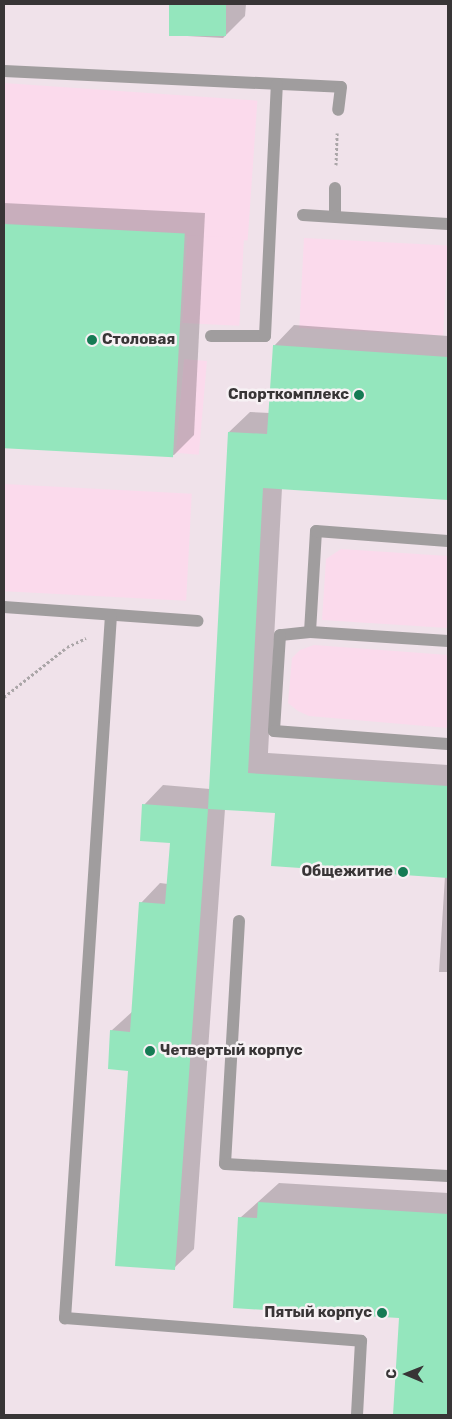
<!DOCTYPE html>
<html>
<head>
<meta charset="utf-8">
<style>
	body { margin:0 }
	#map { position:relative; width:452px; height:1419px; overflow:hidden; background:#f7f1f4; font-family:Rubik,sans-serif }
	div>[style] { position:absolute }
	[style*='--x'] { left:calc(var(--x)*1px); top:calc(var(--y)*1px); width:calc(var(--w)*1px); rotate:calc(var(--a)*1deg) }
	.built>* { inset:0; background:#f0e2ea; transform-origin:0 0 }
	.green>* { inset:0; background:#fbdaec; transform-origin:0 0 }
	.shadow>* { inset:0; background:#0003 }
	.building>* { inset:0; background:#94e6bd; transform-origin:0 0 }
	.path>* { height:3px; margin-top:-1.5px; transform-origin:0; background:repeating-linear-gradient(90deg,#aba6a8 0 2.5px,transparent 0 5px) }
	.lane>* { height:12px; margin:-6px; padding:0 6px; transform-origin:6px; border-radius:6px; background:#a09d9e }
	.dots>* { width:14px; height:14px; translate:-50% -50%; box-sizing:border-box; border:2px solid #f7f1f4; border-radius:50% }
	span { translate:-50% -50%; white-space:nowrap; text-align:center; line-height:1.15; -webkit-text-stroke:5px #f7f1f4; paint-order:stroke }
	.poi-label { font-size:15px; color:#383536; font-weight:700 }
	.left { translate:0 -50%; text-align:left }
	.right { translate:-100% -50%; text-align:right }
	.frame { position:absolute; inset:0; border:5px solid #383536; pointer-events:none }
	.north { position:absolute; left:382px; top:1349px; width:50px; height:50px; -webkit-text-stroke:4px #f7f1f4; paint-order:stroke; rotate:271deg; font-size:14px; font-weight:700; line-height:20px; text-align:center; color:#383536 }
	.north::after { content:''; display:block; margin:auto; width:18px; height:22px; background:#383536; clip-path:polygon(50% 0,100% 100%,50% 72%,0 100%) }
</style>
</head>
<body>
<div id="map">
	<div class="built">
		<div style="left:4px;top:4px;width:444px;height:1411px"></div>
	</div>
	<div class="green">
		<div style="left:4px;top:83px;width:254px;height:140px;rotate:4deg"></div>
		<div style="left:187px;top:235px;width:57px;height:88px;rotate:3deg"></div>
		<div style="left:304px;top:238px;width:144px;height:90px;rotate:3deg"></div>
		<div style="left:184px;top:359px;width:23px;height:94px;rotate:5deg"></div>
		<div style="left:4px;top:484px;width:188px;height:107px;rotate:3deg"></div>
		<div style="clip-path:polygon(341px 549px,448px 556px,448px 628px,322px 620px,326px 559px)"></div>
		<div style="clip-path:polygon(314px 645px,448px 655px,448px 728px,309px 716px,298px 711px,288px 703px,292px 658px,300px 650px)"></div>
	</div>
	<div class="shadow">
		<div style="clip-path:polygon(171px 4px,246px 4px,245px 16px,223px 38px,169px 35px)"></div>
		<div style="clip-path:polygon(4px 203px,205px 213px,194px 435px,174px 455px,4px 447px)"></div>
		<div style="clip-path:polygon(294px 325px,448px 336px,448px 499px,282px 488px,268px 753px,448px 765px,448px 972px,439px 972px,445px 876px,276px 812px,225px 809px,194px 1249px,174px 1268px,129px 1070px,111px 1031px,133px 1011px,141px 903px,160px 883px,168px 884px,171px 841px,144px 805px,163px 785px,210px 789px,229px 432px,250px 412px,270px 413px,274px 346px)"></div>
		<div style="clip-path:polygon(279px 1183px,448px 1193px,448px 1415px,394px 1415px,400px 1317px,240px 1218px)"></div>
	</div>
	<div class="building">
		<div style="left:169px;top:4px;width:57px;height:32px"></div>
		<div style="left:4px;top:224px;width:181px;height:224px;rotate:3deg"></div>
		<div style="clip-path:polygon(273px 345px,448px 357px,448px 500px,263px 488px,248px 773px,448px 786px,448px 878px,271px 866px,275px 813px,208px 809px,228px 432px,267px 434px)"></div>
		<div style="clip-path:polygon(142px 804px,208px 809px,175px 1270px,115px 1266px,128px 1071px,108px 1069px,110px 1030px,130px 1032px,139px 902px,165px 904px,170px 843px,140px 841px)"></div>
		<div style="clip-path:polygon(258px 1202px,448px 1214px,448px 1415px,393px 1415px,399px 1318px,233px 1308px,238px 1217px,257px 1218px)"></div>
	</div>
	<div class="path">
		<div style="--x:336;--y:165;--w:32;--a:-88"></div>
		<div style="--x:4;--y:697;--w:80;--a:-38.4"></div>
		<div style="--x:67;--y:647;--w:21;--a:-25"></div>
	</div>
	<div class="lane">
		<div style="--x:4;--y:71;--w:337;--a:2.7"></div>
		<div style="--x:341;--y:87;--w:23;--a:97"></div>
		<div style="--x:335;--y:188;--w:28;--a:90"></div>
		<div style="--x:303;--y:215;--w:145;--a:3.6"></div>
		<div style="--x:211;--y:336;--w:54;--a:0"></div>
		<div style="--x:265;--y:336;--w:252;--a:-87.3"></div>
		<div style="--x:4;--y:607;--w:194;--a:4.1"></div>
		<div style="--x:111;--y:615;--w:705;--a:93.74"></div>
		<div style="--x:65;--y:1318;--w:297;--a:4.4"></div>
		<div style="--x:361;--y:1341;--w:74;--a:93.1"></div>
		<div style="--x:310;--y:632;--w:101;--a:-86.6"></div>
		<div style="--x:316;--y:531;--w:132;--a:4.3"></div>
		<div style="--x:448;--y:641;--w:138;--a:-176.3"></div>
		<div style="--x:310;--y:632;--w:30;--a:174"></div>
		<div style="--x:280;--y:635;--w:96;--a:93.6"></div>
		<div style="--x:274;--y:731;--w:174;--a:4.3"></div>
		<div style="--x:239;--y:921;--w:243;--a:93.3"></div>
		<div style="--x:225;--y:1164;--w:223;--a:3.1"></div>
	</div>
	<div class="dots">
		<div style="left:92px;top:340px;background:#157b54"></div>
		<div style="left:359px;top:395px;background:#157b54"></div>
		<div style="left:403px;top:872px;background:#157b54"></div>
		<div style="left:150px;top:1051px;background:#157b54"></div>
		<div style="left:382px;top:1313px;background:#157b54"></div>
	</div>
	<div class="poi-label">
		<span class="left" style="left:102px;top:340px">Столовая</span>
		<span class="right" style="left:349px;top:395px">Спорткомплекс</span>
		<span class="right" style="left:393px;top:872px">Общежитие</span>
		<span class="left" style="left:160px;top:1051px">Четвертый корпус</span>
		<span class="right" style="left:372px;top:1313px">Пятый корпус</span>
	</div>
	<div class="frame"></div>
	<div class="north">С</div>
</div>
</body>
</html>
